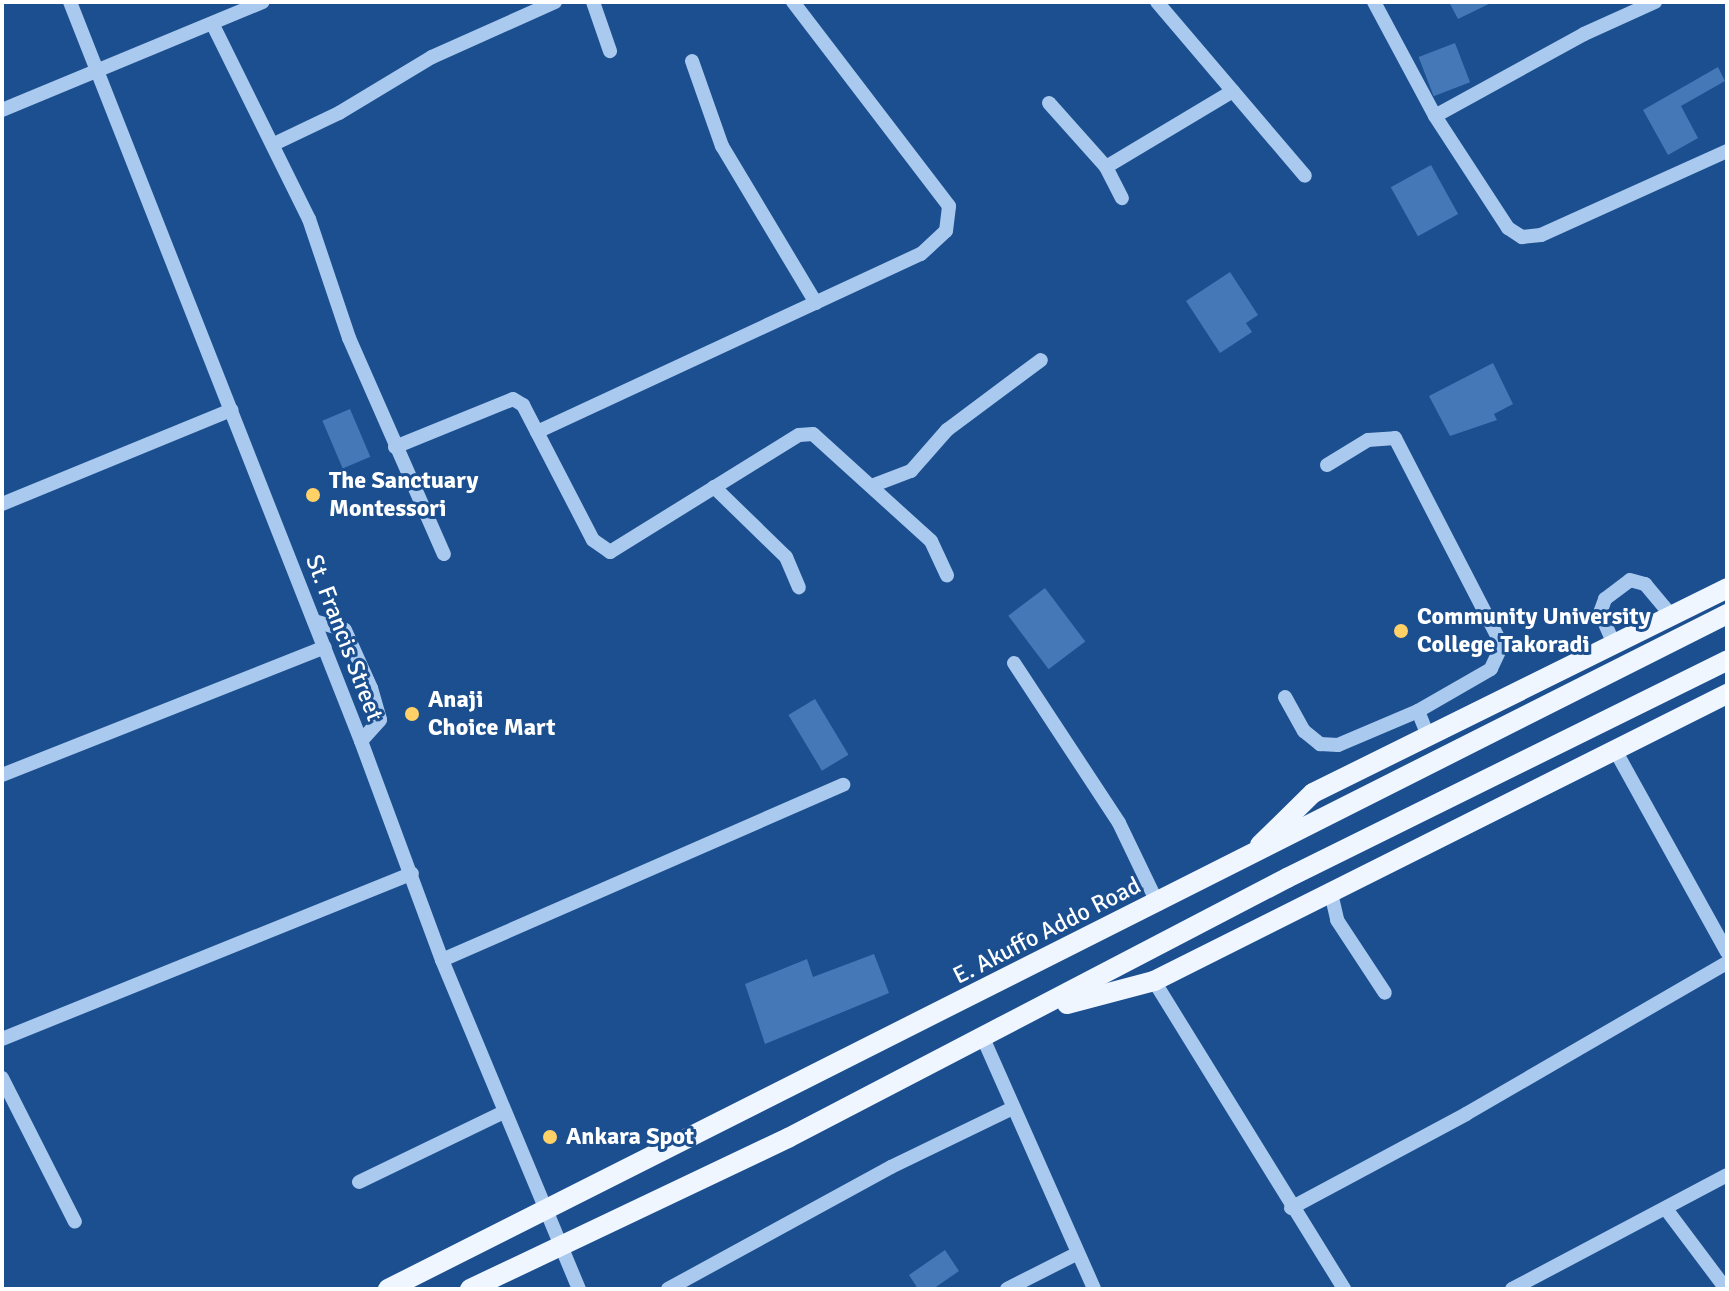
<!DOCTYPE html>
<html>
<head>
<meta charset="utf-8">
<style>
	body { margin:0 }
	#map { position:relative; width:1729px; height:1291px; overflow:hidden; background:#1b4f8f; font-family:Signika,sans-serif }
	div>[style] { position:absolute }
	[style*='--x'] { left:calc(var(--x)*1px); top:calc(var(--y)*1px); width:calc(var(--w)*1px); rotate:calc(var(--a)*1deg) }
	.building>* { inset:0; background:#4478b7; transform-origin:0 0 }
	.minor>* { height:14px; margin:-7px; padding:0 7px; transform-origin:7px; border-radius:7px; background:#a9c9ee }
	.major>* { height:20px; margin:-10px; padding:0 10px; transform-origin:10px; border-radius:10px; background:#f0f6ff }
	.dots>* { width:22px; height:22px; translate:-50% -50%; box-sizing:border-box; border:4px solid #1b4f8f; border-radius:50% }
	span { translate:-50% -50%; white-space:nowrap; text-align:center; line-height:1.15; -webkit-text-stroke:6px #1b4f8f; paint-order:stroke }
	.poi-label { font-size:24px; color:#fff; font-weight:700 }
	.left { translate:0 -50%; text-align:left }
	.street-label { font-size:24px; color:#fff }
	.frame { position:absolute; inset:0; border:4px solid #fff; pointer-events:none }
</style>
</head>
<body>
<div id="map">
	<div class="building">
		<div style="clip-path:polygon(1449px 2px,1493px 2px,1458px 19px)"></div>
		<div style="left:1455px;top:43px;width:42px;height:39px;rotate:69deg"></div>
		<div style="clip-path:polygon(1718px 67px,1725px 81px,1681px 106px,1698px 138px,1668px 155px,1643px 110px)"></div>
		<div style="left:1431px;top:165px;width:56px;height:46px;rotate:61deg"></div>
		<div style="clip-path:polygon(1230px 272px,1258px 315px,1246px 323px,1252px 332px,1220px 353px,1186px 301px)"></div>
		<div style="clip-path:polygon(1493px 363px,1513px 404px,1494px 414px,1497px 420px,1450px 436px,1429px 396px)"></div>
		<div style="left:350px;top:409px;width:52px;height:30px;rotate:67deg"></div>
		<div style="left:1045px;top:588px;width:67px;height:46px;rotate:53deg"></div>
		<div style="left:815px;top:699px;width:65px;height:31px;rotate:59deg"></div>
		<div style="clip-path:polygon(874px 954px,889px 993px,765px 1044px,745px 984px,807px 959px,813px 977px)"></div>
		<div style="clip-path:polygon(945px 1250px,959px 1271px,933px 1289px,918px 1289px,909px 1275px)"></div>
	</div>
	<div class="minor">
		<div style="--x:70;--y:2;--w:794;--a:68.51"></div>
		<div style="--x:361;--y:741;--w:233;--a:69.7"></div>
		<div style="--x:442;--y:960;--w:356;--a:67.4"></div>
		<div style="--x:593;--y:2;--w:52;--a:70.9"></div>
		<div style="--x:1157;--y:2;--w:228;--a:49.6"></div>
		<div style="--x:1374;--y:2;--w:129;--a:61.8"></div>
		<div style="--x:1435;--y:116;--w:134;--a:56.9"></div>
		<div style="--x:1508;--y:228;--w:17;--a:33"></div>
		<div style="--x:1522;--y:237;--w:19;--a:-6"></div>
		<div style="--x:1541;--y:235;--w:204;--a:-24.3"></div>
		<div style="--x:213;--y:25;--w:216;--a:63.7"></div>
		<div style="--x:309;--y:219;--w:126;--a:71.4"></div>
		<div style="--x:349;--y:338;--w:236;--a:66.3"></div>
		<div style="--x:692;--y:61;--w:90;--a:70.6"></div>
		<div style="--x:722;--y:146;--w:183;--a:59.1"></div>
		<div style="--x:1049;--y:103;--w:86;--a:48.3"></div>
		<div style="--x:1106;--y:167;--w:148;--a:-30.9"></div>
		<div style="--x:2;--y:110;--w:282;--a:-22.5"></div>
		<div style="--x:1435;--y:116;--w:170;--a:-28.8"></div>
		<div style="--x:1584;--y:34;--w:78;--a:-24.3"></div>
		<div style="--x:274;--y:144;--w:72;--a:-25.5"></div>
		<div style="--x:339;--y:113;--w:109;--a:-31.1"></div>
		<div style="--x:432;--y:57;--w:135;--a:-24.1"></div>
		<div style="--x:1106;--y:167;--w:35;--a:63"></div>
		<div style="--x:537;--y:432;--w:423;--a:-24.9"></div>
		<div style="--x:921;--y:254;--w:34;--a:-43"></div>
		<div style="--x:946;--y:231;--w:25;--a:-83"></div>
		<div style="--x:949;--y:206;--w:257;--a:-127.4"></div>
		<div style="--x:395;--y:447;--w:127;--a:-22.1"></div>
		<div style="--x:513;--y:399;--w:12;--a:31"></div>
		<div style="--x:523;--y:405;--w:152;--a:62.6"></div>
		<div style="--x:593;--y:540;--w:21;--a:35"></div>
		<div style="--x:610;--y:552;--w:222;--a:-31.8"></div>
		<div style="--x:799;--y:435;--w:14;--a:-4"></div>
		<div style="--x:813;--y:434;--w:159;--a:42.2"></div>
		<div style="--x:931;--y:541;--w:38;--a:65"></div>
		<div style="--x:1327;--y:465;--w:48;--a:-31.4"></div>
		<div style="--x:1368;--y:440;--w:27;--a:-4"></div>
		<div style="--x:1395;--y:438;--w:233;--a:62.7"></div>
		<div style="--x:1502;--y:645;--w:26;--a:115"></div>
		<div style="--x:1491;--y:669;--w:84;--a:150.1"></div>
		<div style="--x:1418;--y:711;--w:27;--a:68"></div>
		<div style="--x:874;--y:485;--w:40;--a:-21"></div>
		<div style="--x:911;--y:471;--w:55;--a:-48.7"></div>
		<div style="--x:947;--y:430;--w:117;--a:-36.7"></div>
		<div style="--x:714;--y:487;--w:100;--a:44.2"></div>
		<div style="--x:786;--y:557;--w:33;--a:67"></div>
		<div style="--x:2;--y:504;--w:248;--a:-22.3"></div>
		<div style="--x:314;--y:621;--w:32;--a:16"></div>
		<div style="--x:345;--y:630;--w:64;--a:65.9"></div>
		<div style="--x:371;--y:688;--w:33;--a:74"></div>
		<div style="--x:380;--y:720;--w:28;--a:132"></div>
		<div style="--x:1614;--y:644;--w:34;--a:-114"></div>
		<div style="--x:1600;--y:613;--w:15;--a:-70"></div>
		<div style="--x:1605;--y:599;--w:31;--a:-37"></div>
		<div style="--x:1630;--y:580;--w:16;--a:15"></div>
		<div style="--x:1645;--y:584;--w:40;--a:50"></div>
		<div style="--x:1014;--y:663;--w:191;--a:56.7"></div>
		<div style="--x:1119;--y:823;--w:90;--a:64.3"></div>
		<div style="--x:1285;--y:697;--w:39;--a:61"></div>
		<div style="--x:1304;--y:731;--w:21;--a:39"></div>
		<div style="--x:1320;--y:744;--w:18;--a:3"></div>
		<div style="--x:1338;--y:745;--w:87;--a:-23"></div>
		<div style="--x:1615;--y:750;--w:231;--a:61"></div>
		<div style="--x:2;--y:775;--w:347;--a:-21.6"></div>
		<div style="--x:1331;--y:893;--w:28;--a:77"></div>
		<div style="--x:1337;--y:920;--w:87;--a:56.7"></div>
		<div style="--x:442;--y:960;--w:438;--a:-23.6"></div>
		<div style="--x:1154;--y:981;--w:362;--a:58.3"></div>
		<div style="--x:983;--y:1038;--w:274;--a:66.1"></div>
		<div style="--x:2;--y:1039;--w:442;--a:-22"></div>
		<div style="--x:2;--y:1078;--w:161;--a:63.1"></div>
		<div style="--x:359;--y:1182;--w:161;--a:-25.8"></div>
		<div style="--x:1291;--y:1208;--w:199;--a:-28.2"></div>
		<div style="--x:1466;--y:1114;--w:302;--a:-30.1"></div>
		<div style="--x:1666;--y:1209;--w:100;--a:53.1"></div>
		<div style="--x:668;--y:1289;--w:254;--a:-28.7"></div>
		<div style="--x:891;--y:1167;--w:136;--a:-25.8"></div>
		<div style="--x:1007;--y:1289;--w:77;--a:-26.9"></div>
		<div style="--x:1512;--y:1289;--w:243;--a:-27.9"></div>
	</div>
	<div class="major">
		<div style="--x:1260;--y:845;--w:74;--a:-44.5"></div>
		<div style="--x:1313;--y:793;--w:462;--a:-26.3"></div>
		<div style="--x:1067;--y:1004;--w:90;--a:-14.8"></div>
		<div style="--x:1154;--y:981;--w:641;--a:-26.61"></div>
		<div style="--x:388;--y:1289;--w:1500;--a:-26.75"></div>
		<div style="--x:470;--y:1289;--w:352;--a:-25.4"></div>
		<div style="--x:788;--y:1138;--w:563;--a:-27.52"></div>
		<div style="--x:1287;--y:878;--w:491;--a:-26.3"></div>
	</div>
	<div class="dots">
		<div style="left:313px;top:495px;background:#ffd166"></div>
		<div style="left:1401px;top:631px;background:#ffd166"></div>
		<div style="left:412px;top:714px;background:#ffd166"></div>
		<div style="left:550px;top:1137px;background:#ffd166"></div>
	</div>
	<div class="poi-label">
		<span class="left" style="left:329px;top:495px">The Sanctuary<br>Montessori</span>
		<span class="left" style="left:1417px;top:631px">Community University<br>College Takoradi</span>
		<span class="left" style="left:428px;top:714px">Anaji<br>Choice Mart</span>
		<span class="left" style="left:566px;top:1137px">Ankara Spot</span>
	</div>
	<div class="street-label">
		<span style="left:344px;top:638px;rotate:69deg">St. Francis Street</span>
		<span style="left:1047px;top:931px;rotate:-27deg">E. Akuffo Addo Road</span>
	</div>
	<div class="frame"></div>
</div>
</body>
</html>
